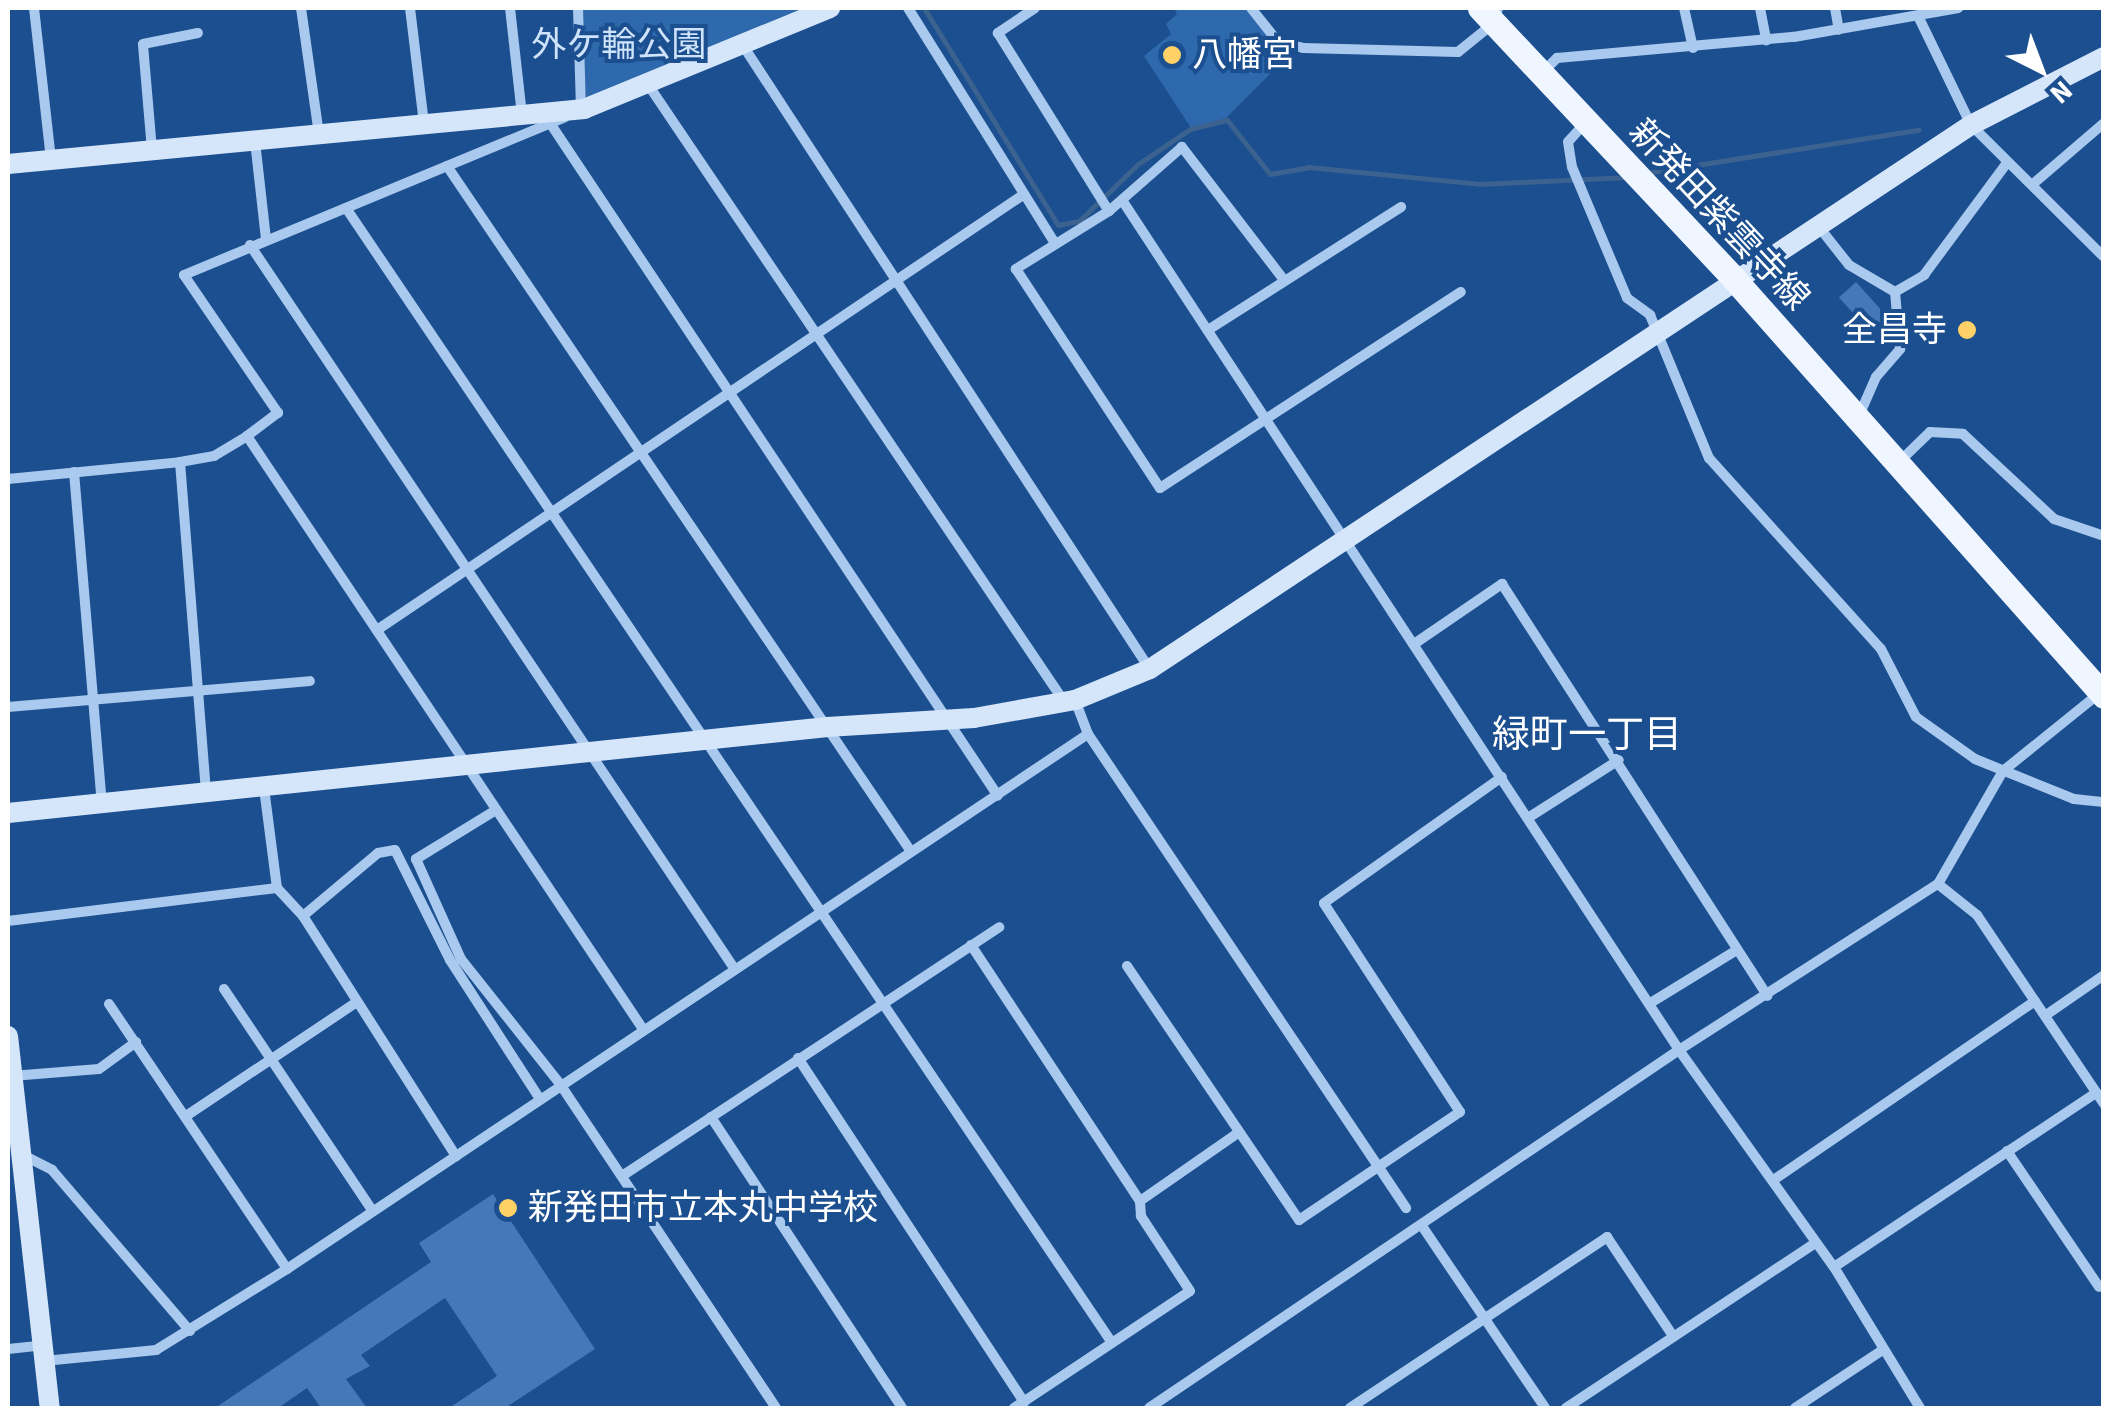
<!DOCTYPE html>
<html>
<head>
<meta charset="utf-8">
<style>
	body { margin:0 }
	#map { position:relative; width:2111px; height:1416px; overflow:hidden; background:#1b4f8f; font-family:"Source Sans 3","Noto Sans JP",sans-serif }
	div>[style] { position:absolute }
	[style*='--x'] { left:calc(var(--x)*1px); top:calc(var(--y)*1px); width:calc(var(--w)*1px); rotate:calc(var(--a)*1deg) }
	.green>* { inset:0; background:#2e69ad }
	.stream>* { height:5px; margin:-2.5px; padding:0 2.5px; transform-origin:2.5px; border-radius:2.5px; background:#3c6290 }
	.building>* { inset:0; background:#4478b7; transform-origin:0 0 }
	.street>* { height:10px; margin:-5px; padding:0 5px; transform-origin:5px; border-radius:5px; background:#a9c9ee }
	.secondary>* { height:20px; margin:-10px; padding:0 10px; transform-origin:10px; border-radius:10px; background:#d6e6fa }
	.primary>* { height:25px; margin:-12.5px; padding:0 12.5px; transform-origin:12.5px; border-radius:12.5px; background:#f0f6ff }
	.dots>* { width:28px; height:28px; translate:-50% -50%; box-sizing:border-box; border:5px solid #1b4f8f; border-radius:50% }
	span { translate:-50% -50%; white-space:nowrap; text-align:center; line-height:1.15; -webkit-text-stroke:8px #1b4f8f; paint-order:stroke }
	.park-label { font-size:35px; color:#cfe3fa }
	.poi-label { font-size:35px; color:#fff }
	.left { translate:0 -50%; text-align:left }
	.right { translate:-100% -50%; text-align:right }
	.street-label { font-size:35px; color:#fff }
	.neighbourhood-label { font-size:38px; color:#fff }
	.frame { position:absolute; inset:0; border:10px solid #fff; pointer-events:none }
	.north { position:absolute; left:1991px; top:20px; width:100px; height:100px; -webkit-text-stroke:8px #1b4f8f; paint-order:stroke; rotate:138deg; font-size:28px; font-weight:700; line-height:40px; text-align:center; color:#fff }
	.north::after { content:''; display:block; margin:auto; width:35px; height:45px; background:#fff; clip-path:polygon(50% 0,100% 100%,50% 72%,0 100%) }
</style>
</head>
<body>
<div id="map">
	<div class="green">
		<div style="clip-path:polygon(578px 8px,807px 8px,586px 98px)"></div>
		<div style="clip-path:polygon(1174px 8px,1252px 8px,1279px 48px,1273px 71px,1226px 118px,1191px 128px,1144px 56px,1171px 34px,1166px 24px,1177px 14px)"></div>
	</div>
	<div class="stream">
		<div style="--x:924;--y:8;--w:255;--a:58.3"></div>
		<div style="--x:1058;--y:225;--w:21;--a:-11"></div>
		<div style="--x:1079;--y:221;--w:82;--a:-44"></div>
		<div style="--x:1138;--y:164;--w:63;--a:-33.9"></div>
		<div style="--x:1190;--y:129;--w:38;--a:-14"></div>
		<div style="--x:1227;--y:120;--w:69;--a:51.5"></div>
		<div style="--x:1270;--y:174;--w:39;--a:-10"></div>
		<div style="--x:1308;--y:167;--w:173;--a:5.6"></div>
		<div style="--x:1480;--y:184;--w:146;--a:-2.7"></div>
		<div style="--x:1646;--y:173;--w:276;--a:-9"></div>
	</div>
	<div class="building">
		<div style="left:1856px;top:282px;width:46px;height:23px;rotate:48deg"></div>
		<div style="clip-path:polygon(493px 1194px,595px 1349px,505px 1408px,449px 1408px,497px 1376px,445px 1298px,361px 1355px,370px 1366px,346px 1379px,367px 1408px,321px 1408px,307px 1388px,278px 1408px,215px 1408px,431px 1262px,419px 1243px)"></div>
	</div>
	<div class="street">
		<div style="--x:34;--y:8;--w:152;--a:83.6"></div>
		<div style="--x:301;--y:8;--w:127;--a:81.9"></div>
		<div style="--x:410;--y:8;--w:117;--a:83.1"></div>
		<div style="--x:510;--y:8;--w:108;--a:83.6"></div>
		<div style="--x:578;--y:8;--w:102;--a:88.3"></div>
		<div style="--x:908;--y:8;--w:276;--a:58"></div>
		<div style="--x:1035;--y:8;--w:45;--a:146"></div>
		<div style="--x:998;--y:33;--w:210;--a:58.1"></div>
		<div style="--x:1251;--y:8;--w:43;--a:51.5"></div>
		<div style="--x:1278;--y:42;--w:26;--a:13"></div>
		<div style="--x:1303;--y:48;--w:155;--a:1.5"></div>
		<div style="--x:1458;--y:52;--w:48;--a:-39"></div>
		<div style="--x:1495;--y:22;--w:14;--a:-78"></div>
		<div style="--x:1684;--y:8;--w:41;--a:77.3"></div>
		<div style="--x:1760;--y:8;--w:33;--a:79"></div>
		<div style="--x:1835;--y:8;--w:22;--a:80"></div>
		<div style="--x:1919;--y:18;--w:119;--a:64.1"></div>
		<div style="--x:1971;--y:125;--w:187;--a:44.8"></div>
		<div style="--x:742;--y:44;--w:745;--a:56.89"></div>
		<div style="--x:1543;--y:72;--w:20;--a:-45"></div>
		<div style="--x:1557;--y:58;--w:238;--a:-5.1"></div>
		<div style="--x:1794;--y:37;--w:167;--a:-10"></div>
		<div style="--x:647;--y:83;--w:744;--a:56.01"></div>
		<div style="--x:550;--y:123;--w:808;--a:56.35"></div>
		<div style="--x:1585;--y:123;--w:25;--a:132"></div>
		<div style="--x:1568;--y:142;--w:25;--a:81"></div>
		<div style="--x:1572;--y:167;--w:142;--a:67.2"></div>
		<div style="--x:1627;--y:298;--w:29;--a:36"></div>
		<div style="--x:1650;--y:315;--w:155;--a:67.6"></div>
		<div style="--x:1709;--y:458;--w:257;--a:48"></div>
		<div style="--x:1881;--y:649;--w:76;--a:62.8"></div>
		<div style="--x:1916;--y:717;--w:72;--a:35.4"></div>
		<div style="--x:1975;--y:759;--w:107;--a:22"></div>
		<div style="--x:2074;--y:799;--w:30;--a:6"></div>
		<div style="--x:255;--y:141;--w:99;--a:83.6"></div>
		<div style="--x:152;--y:150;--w:106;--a:-94.9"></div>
		<div style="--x:143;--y:44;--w:56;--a:-11.3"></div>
		<div style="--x:447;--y:166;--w:826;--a:55.91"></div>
		<div style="--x:2033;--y:184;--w:94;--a:-40.7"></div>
		<div style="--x:1122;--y:200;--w:1016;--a:56.76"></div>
		<div style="--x:1679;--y:1050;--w:267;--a:54.5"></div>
		<div style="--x:1834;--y:1267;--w:165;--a:58.6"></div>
		<div style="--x:346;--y:208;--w:1369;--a:55.98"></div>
		<div style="--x:1819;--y:227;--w:48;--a:51.7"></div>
		<div style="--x:1849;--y:265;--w:53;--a:30.4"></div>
		<div style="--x:1895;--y:292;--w:34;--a:-30"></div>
		<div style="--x:1924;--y:275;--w:139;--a:-53.5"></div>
		<div style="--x:250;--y:245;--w:870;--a:56.2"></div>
		<div style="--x:1284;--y:280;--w:168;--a:-127.5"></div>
		<div style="--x:1182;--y:147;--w:97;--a:138.8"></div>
		<div style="--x:1109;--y:211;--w:110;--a:148.1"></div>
		<div style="--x:1016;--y:269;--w:262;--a:56.7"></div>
		<div style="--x:1160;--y:488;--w:359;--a:-33.1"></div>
		<div style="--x:1208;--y:330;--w:229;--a:-32.5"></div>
		<div style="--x:1858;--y:418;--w:45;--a:-66.3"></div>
		<div style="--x:1876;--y:377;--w:37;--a:-49"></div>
		<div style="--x:1900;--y:349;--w:57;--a:-95"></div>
		<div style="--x:247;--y:436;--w:713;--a:56.27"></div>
		<div style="--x:180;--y:462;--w:333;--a:85.5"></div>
		<div style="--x:1899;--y:462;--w:43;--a:-44.1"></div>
		<div style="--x:1930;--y:432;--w:33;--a:3"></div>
		<div style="--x:1963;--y:434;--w:125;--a:43"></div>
		<div style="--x:2054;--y:519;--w:53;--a:18.8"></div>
		<div style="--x:74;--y:472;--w:332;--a:85.2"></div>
		<div style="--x:8;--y:479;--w:173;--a:-5.6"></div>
		<div style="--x:180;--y:462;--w:35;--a:-10"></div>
		<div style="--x:214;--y:456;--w:39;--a:-31"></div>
		<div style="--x:247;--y:436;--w:39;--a:-37"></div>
		<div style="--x:278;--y:413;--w:167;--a:-124.3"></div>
		<div style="--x:184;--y:275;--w:412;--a:-22.5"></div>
		<div style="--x:377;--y:630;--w:779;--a:-33.96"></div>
		<div style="--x:1414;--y:644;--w:107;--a:-34.3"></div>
		<div style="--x:1502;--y:584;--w:490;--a:57.2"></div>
		<div style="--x:8;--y:707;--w:303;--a:-4.9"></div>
		<div style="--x:1088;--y:734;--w:571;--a:56.14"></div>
		<div style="--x:264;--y:788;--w:101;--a:82.6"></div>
		<div style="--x:277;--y:888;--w:38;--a:47"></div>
		<div style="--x:303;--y:916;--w:285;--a:57.5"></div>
		<div style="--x:496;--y:810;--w:94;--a:148.5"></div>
		<div style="--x:416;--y:859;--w:110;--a:65.8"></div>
		<div style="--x:461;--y:959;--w:159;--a:51.6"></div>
		<div style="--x:560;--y:1084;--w:389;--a:56.3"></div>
		<div style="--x:1531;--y:816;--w:104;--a:-32.5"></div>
		<div style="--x:1938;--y:884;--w:50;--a:38.5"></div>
		<div style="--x:1977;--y:915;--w:228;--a:56.1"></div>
		<div style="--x:303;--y:916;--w:98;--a:-40"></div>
		<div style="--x:378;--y:853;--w:17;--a:-10"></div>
		<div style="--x:395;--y:850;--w:123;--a:63.4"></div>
		<div style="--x:450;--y:960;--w:166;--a:57.1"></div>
		<div style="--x:8;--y:921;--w:271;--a:-7"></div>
		<div style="--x:971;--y:945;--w:307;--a:56.6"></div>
		<div style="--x:1127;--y:966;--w:307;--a:55.9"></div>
		<div style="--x:1299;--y:1220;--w:194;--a:-33.9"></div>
		<div style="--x:1460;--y:1112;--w:249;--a:-123.1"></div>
		<div style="--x:1324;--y:903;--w:218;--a:-35.3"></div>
		<div style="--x:224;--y:989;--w:266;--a:56.2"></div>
		<div style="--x:1652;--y:1002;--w:100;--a:-31.5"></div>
		<div style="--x:109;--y:1004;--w:319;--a:56.1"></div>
		<div style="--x:2046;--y:1015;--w:70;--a:-34.6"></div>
		<div style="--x:798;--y:1058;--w:412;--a:56.7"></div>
		<div style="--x:12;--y:1076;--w:87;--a:-4.6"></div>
		<div style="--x:99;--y:1069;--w:46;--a:-36.1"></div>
		<div style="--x:186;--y:1116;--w:202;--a:-33.7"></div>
		<div style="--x:711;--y:1117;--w:348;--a:56.7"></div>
		<div style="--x:2007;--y:1151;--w:164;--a:55.9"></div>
		<div style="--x:23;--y:1155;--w:33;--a:27"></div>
		<div style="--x:52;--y:1170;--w:212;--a:49.4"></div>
		<div style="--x:622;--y:1176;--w:452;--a:-33.4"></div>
		<div style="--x:1775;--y:1179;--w:315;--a:-34.4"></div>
		<div style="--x:1422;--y:1226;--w:220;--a:55.9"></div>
		<div style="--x:1834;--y:1267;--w:315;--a:-33.6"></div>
		<div style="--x:8;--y:1349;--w:30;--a:-6"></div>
		<div style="--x:44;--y:1361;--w:113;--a:-5.6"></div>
		<div style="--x:156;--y:1350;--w:154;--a:-31.7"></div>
		<div style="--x:287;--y:1269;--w:963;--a:-33.74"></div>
		<div style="--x:1088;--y:734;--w:36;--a:-111"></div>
		<div style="--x:1014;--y:1408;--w:211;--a:-33.6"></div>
		<div style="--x:1190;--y:1291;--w:90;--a:-123.2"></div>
		<div style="--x:1141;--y:1216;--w:15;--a:-94"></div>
		<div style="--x:1140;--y:1201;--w:119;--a:-34.8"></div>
		<div style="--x:1149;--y:1408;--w:640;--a:-34.04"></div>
		<div style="--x:1679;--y:1050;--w:308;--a:-32.7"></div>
		<div style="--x:1938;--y:884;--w:130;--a:-60.1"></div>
		<div style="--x:2003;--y:771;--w:126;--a:-38.9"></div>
		<div style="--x:1350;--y:1408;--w:309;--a:-33.6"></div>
		<div style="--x:1607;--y:1237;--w:119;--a:56.3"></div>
		<div style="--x:1566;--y:1408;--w:299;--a:-33.5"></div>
		<div style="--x:1795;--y:1408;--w:103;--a:-33.5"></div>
	</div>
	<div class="secondary">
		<div style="--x:8;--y:164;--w:579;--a:-5.45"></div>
		<div style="--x:584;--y:109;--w:266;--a:-22.3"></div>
		<div style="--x:8;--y:813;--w:824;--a:-5.99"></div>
		<div style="--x:827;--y:727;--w:147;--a:-3.5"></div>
		<div style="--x:974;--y:718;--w:103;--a:-10.1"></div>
		<div style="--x:1075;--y:700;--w:81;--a:-22.5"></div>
		<div style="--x:1150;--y:669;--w:985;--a:-33.53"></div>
		<div style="--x:1971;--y:125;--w:149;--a:-27.1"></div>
		<div style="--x:8;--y:1036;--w:374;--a:83.6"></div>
	</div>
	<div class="primary">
		<div style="--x:1480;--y:8;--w:373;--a:46.8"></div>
		<div style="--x:1735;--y:280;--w:556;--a:48.43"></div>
	</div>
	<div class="dots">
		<div style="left:1172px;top:55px;background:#ffd166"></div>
		<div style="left:1967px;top:330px;background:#ffd166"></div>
		<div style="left:508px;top:1208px;background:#ffd166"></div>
	</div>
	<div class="park-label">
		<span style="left:619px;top:45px">外ケ輪公園</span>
	</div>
	<div class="poi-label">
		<span class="left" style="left:1192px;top:55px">八幡宮</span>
		<span class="right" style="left:1947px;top:330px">全昌寺</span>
		<span class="left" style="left:528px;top:1208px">新発田市立本丸中学校</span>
	</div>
	<div class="street-label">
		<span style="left:1719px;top:215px;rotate:47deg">新発田紫雲寺線</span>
	</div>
	<div class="neighbourhood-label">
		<span style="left:1587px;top:736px">緑町一丁目</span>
	</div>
	<div class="frame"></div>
	<div class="north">N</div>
</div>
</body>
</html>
